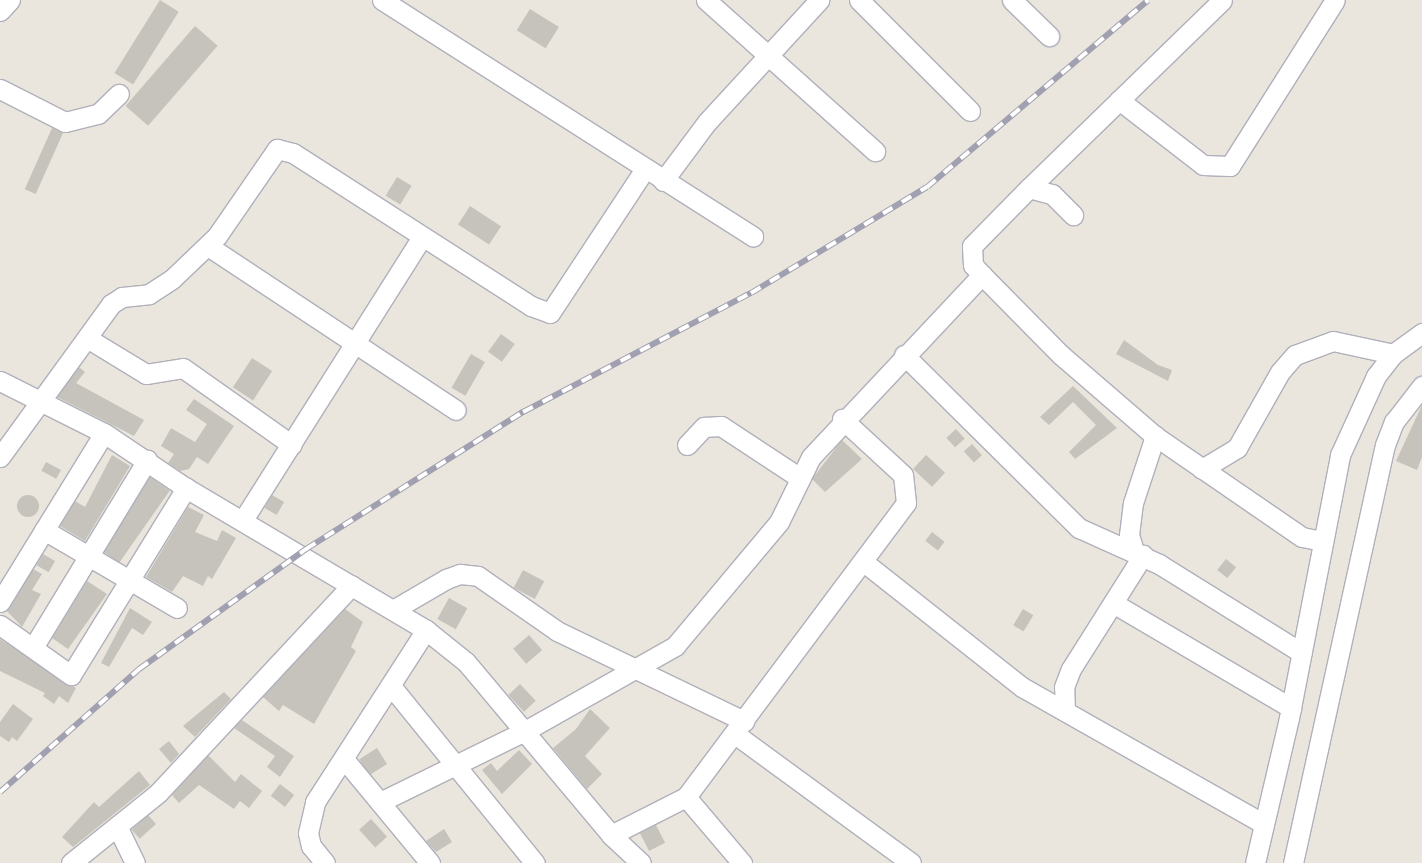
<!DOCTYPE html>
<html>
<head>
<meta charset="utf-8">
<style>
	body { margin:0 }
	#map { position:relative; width:1422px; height:863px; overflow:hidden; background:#eae6dd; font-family:Mulish,sans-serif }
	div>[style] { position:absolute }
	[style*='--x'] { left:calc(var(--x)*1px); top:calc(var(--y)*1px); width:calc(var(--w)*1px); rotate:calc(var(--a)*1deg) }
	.building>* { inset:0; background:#c5c3bc; transform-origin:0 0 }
	.round { border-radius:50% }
	.roads { filter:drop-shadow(1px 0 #b0b0bb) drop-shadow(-1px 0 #b0b0bb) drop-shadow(0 1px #b0b0bb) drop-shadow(0 -1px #b0b0bb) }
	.minor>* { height:19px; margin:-9.5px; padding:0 9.5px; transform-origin:9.5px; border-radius:9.5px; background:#fff }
	.rail>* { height:5.5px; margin-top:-2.75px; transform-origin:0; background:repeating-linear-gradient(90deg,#fff 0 11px,#a1a0b1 0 22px); box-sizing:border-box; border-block:1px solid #a1a0b1 }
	span { translate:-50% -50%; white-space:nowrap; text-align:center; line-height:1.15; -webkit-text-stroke:5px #fff; paint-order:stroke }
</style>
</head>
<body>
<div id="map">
	<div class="building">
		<div style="left:160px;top:0;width:22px;height:86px;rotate:32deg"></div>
		<div style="left:530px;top:9px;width:34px;height:25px;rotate:32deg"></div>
		<div style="left:195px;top:26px;width:30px;height:106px;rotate:41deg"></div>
		<div style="left:52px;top:128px;width:12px;height:67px;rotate:24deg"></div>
		<div style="left:397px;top:177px;width:17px;height:22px;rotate:31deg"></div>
		<div style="left:470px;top:206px;width:37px;height:22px;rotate:33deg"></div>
		<div style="left:501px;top:334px;width:17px;height:22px;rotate:36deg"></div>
		<div style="clip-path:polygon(1124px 340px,1158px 365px,1172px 370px,1168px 381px,1116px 354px)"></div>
		<div style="left:471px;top:354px;width:16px;height:39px;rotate:30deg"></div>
		<div style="left:252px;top:358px;width:24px;height:35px;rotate:33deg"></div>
		<div style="clip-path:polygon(79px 367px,85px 372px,76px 383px,144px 420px,134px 436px,57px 397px)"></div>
		<div style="clip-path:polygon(1073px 386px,1117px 428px,1075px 459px,1069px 452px,1096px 425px,1073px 402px,1049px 425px,1040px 417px)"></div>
		<div style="clip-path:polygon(194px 399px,234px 426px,208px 464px,197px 457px,189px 469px,180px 471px,168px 463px,174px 454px,161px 446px,171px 428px,195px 442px,207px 424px,186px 410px)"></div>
		<div style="clip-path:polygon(1422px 405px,1422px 457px,1417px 470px,1396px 461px)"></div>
		<div style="left:956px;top:429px;width:13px;height:13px;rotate:48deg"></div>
		<div style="clip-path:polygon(842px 440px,862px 459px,825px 492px,812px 479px)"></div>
		<div style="left:972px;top:444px;width:15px;height:11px;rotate:48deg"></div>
		<div style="clip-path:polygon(112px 455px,130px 466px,85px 541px,60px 526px,75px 501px,85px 507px)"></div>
		<div style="left:926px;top:455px;width:26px;height:19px;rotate:43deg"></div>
		<div style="left:46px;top:462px;width:17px;height:10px;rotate:28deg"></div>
		<div style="left:150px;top:477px;width:24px;height:88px;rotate:35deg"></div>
		<div style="left:272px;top:495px;width:14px;height:15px;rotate:30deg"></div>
		<div class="round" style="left:17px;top:495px;width:22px;height:22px"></div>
		<div style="clip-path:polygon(188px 507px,204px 515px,195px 532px,217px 541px,222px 530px,236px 538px,212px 579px,208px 576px,203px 586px,183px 576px,172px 592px,146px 577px)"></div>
		<div style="left:932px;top:532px;width:16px;height:11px;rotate:38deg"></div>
		<div style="left:43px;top:554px;width:14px;height:13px;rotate:30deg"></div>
		<div style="left:1226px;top:559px;width:13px;height:14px;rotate:39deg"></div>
		<div style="clip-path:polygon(33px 569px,42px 574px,32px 590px,41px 594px,22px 627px,7px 611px)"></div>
		<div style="left:523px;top:570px;width:24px;height:20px;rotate:28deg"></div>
		<div style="clip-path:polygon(87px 581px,107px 594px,68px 649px,52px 638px)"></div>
		<div style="left:449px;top:598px;width:21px;height:24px;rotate:29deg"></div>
		<div style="clip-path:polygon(130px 608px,152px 622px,143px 635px,132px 628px,109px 667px,101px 663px)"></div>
		<div style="clip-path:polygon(345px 609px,363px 622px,351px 647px,356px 651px,314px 724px,283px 705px,279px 711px,263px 697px)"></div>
		<div style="left:1023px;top:609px;width:12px;height:19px;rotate:31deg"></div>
		<div style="left:529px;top:635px;width:20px;height:21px;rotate:49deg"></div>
		<div style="clip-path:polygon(0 639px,76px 688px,68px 703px,59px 696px,54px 704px,43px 696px,45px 693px,0 671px)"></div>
		<div style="left:520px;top:684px;width:23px;height:16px;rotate:47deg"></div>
		<div style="clip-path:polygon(224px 692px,231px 699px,195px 737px,183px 726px)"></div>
		<div style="clip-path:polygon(13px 704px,33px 719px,17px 741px,12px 737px,9px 742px,0 736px,0 722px)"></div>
		<div style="clip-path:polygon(590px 709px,610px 728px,585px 756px,602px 774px,587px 789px,553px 748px,576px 729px)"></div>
		<div style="clip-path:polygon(242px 720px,294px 756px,280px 777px,267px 767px,275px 756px,234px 728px)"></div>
		<div style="clip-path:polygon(169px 741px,179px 754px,171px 763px,159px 749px)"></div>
		<div style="left:377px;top:748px;width:19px;height:21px;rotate:58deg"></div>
		<div style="clip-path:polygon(519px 750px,532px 764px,502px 794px,482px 770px,491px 763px,497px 771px)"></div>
		<div style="clip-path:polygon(208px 755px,235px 782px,241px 774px,262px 791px,249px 808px,240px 801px,234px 809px,199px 785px,179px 803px,172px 795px)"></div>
		<div style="clip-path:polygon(139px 771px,150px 785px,73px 847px,62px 837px,94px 802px,99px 807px)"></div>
		<div style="left:280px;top:784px;width:18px;height:15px;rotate:38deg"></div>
		<div style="left:148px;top:815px;width:12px;height:22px;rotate:48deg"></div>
		<div style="left:371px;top:819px;width:24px;height:16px;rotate:48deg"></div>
		<div style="left:656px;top:825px;width:20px;height:18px;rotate:63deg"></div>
		<div style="clip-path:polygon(444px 829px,452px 842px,436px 852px,426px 841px)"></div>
	</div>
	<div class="roads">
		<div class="minor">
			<div style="--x:382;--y:0;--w:440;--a:32.5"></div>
			<div style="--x:706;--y:0;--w:227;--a:41.8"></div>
			<div style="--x:859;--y:0;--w:157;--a:45"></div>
			<div style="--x:1012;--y:0;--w:52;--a:44.2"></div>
			<div style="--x:0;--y:11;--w:15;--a:-48"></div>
			<div style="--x:0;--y:89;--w:73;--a:26.9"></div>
			<div style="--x:65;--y:122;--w:34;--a:-14"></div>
			<div style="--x:98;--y:114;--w:29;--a:-44"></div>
			<div style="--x:1119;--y:100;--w:106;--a:37.7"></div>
			<div style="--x:1203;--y:165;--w:27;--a:2"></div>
			<div style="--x:1230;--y:166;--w:196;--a:-57.7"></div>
			<div style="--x:663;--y:181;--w:74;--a:-53.3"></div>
			<div style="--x:707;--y:122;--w:166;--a:-47.4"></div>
			<div style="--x:1029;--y:188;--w:269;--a:-44.2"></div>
			<div style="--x:208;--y:246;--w:297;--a:33.5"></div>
			<div style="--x:982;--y:275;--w:13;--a:-132"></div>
			<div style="--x:973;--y:265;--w:19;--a:-93"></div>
			<div style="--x:972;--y:246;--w:81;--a:-45.5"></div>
			<div style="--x:1029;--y:188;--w:24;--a:15"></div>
			<div style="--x:1052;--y:194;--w:30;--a:45"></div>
			<div style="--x:87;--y:338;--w:69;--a:31.4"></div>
			<div style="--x:146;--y:374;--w:37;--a:-9"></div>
			<div style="--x:183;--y:368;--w:133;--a:35.2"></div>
			<div style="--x:904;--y:355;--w:246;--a:44.7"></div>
			<div style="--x:1079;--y:528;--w:88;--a:24.2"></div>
			<div style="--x:1159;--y:564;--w:168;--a:31.9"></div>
			<div style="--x:0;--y:381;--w:116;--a:26.6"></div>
			<div style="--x:104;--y:433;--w:99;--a:33.9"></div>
			<div style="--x:186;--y:488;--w:279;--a:30.6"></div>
			<div style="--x:426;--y:630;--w:51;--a:38.7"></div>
			<div style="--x:466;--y:662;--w:226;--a:50"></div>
			<div style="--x:611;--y:835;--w:41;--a:43"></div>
			<div style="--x:687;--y:445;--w:25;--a:-47"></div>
			<div style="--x:704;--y:427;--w:17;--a:-3"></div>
			<div style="--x:721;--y:426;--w:95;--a:33.4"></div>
			<div style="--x:0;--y:457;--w:189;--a:-54"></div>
			<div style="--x:111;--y:304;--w:13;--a:-32"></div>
			<div style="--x:122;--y:297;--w:27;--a:-6"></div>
			<div style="--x:149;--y:294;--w:27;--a:-33"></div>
			<div style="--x:172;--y:279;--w:62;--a:-43.7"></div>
			<div style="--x:217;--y:236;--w:106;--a:-55.4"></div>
			<div style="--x:277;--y:149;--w:16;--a:14"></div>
			<div style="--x:293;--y:153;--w:283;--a:32.7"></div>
			<div style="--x:531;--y:306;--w:20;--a:20"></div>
			<div style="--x:550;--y:313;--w:173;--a:-56.6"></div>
			<div style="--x:1202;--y:469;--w:41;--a:-31"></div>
			<div style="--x:1237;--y:448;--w:87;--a:-60.5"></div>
			<div style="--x:1280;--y:372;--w:23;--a:-49"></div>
			<div style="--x:1295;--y:355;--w:40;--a:-20.2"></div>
			<div style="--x:1333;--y:341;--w:61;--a:12.2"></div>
			<div style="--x:243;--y:520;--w:335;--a:-57.7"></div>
			<div style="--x:44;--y:530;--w:154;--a:30.4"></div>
			<div style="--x:1134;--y:551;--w:17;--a:-107"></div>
			<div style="--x:1129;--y:535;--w:32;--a:-83"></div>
			<div style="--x:1133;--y:503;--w:71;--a:-71.8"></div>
			<div style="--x:865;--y:563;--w:200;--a:38.3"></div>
			<div style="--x:1022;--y:687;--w:278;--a:29.5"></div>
			<div style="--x:0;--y:602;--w:198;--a:-58.4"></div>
			<div style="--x:1113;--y:603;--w:207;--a:30.5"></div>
			<div style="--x:393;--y:610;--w:61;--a:-30.3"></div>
			<div style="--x:446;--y:579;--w:15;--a:-20"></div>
			<div style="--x:460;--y:574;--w:18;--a:6"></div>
			<div style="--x:478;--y:576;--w:96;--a:34.8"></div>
			<div style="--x:557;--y:631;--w:208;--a:25.7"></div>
			<div style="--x:0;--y:625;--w:87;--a:35.2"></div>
			<div style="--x:71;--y:675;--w:220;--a:-58.4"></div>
			<div style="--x:34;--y:646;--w:218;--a:-58.7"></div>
			<div style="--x:391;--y:686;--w:228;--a:50.9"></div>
			<div style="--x:1065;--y:711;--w:24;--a:-92"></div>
			<div style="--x:1064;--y:687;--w:19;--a:-69"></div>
			<div style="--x:1071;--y:669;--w:135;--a:-57.7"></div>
			<div style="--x:735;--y:734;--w:218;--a:36.2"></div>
			<div style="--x:344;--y:759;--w:135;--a:50.4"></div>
			<div style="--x:686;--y:797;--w:87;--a:49.7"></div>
			<div style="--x:380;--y:802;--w:159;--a:-26.1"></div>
			<div style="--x:523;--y:732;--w:175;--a:-29.5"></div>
			<div style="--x:675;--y:646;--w:162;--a:-50"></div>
			<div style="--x:779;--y:522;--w:72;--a:-63.8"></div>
			<div style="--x:811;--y:457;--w:250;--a:-46.8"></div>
			<div style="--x:982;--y:275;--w:112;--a:45.4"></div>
			<div style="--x:1061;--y:355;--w:124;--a:40.8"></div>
			<div style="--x:1155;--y:436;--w:178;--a:34.5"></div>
			<div style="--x:1302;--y:537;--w:21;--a:11"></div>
			<div style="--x:117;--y:826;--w:41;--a:64.1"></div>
			<div style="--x:611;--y:835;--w:84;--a:-26.9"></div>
			<div style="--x:686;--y:797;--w:367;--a:-53.2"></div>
			<div style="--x:906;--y:503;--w:28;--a:-96"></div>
			<div style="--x:903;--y:475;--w:83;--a:-137.4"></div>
			<div style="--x:71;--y:863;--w:112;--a:-38.8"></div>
			<div style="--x:158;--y:793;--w:284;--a:-47"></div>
			<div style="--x:325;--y:863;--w:22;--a:-129"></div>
			<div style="--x:311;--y:846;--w:13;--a:-103"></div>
			<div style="--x:308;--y:833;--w:32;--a:-77"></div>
			<div style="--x:315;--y:802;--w:205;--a:-57.2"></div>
			<div style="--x:1255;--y:863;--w:149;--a:-76.8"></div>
			<div style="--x:1289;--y:718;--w:268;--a:-79"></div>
			<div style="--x:1340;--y:455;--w:87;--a:-65.5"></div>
			<div style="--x:1376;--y:376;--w:28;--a:-52"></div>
			<div style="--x:1393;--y:354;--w:36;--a:-36"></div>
			<div style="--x:1293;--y:863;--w:428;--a:-77.6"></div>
			<div style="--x:1385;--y:445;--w:25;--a:-69"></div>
			<div style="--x:1394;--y:422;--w:46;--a:-52.1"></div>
		</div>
	</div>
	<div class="rail">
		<div style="--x:0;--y:792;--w:186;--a:-41.5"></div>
		<div style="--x:139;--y:669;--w:206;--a:-35.7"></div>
		<div style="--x:306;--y:549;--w:257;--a:-32.3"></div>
		<div style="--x:523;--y:412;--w:257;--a:-27.6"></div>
		<div style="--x:751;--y:293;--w:205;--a:-31.1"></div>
		<div style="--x:927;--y:187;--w:289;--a:-40.2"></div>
	</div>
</div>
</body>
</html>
